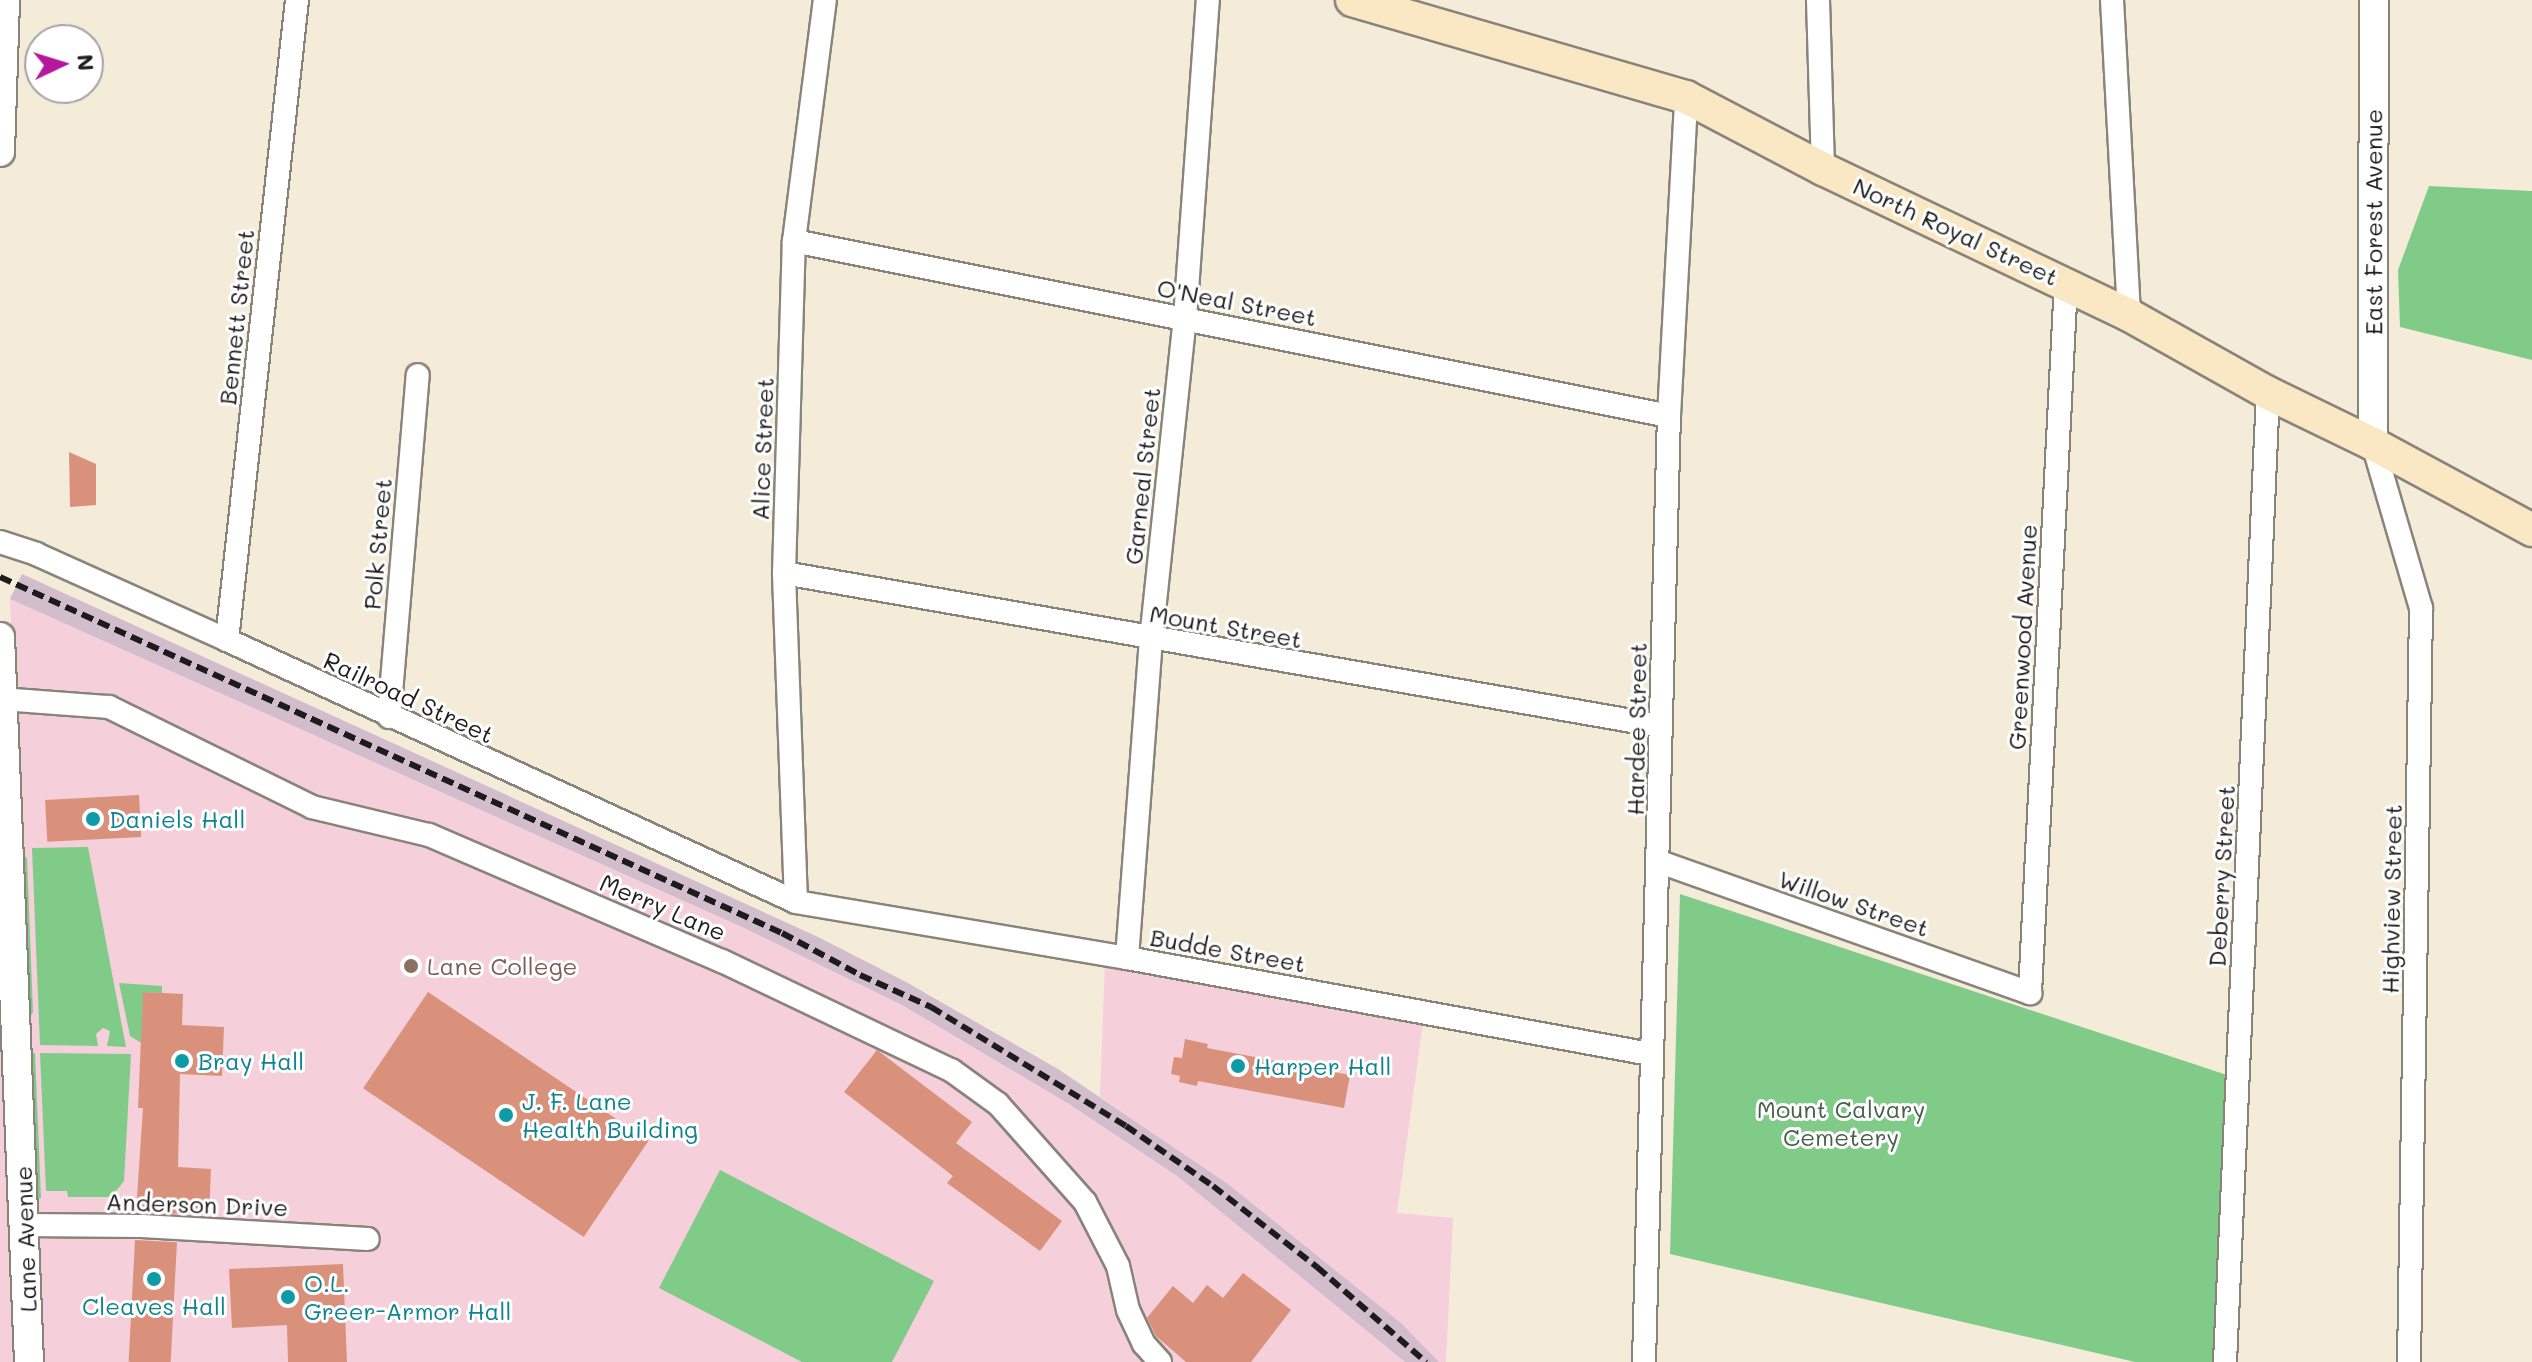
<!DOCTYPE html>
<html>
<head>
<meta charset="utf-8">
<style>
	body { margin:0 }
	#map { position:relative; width:2532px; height:1362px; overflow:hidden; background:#f4ecd9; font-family:Mali,sans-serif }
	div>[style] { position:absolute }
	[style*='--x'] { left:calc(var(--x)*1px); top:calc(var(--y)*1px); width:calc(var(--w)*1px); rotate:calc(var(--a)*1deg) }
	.built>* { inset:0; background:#f5cfda }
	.industrial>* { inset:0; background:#d1bdcb }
	.green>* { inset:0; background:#81cb88 }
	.building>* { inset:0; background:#d9917c; transform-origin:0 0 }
	.roads { filter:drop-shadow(2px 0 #88847a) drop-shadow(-2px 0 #88847a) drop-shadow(0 2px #88847a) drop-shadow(0 -2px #88847a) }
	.minor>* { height:22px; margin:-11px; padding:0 11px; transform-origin:11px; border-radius:11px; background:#fff }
	.tertiary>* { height:28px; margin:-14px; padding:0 14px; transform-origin:14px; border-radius:14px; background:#fff }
	.secondary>* { height:32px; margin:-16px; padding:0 16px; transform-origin:16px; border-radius:16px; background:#fae7c3 }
	.rail>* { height:6px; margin-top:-3px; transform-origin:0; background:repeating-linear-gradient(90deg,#1c1c1c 0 12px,transparent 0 18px) }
	.dots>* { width:22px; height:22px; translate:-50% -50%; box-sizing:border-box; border:4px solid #fff; border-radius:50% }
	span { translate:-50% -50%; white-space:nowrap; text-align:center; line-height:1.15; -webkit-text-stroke:6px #fff; paint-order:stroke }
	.street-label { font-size:24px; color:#1c1c1c }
	.culture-label { font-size:24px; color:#0d838f }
	.left { translate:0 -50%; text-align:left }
	.education-label { font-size:24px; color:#785e54 }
	.park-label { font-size:24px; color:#446247 }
	.north { position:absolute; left:24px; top:24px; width:80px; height:80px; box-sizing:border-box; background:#fff; border:2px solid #a4a4a4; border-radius:50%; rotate:86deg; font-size:22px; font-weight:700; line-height:32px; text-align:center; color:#1c1c1c }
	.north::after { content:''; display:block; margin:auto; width:28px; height:36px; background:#b5179e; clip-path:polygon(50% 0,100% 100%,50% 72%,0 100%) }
</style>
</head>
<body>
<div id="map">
	<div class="built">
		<div style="clip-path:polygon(10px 599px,742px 927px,902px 1005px,1069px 1104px,1177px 1176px,1405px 1362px,0 1362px,0 693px,14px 694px)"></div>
		<div style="clip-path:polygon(1105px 962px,1423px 1023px,1397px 1213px,1453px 1218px,1446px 1362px,1439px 1362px,1401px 1323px,1228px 1184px,1100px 1097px)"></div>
	</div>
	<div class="industrial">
		<div style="clip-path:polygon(22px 574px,818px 937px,906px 982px,1058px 1069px,1228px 1184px,1401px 1323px,1439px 1362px,1405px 1362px,1177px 1176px,1069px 1104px,902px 1005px,742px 927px,10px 599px)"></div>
	</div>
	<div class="green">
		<div style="clip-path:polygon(2429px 186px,2532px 191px,2532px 360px,2400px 327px,2398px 270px)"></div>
		<div style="clip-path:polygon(88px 847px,126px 1047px,107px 1046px,110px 1031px,103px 1028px,96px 1034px,98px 1046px,40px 1045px,32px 848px)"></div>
		<div style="clip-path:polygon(23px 855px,27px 858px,33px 1012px,29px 1019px)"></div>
		<div style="clip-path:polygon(1680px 894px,2236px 1078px,2223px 1362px,2135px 1362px,1670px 1254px)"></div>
		<div style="clip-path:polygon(119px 983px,162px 986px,162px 993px,143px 992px,143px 1044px,130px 1036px)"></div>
		<div style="clip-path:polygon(35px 1053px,41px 1198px,34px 1198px,29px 1054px)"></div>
		<div style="clip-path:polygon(40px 1053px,131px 1054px,124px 1181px,111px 1197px,68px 1197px,67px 1191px,46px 1191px)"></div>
		<div style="clip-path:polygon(720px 1170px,934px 1281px,892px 1362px,802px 1362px,659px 1288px)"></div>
	</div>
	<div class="building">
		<div style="clip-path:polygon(69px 452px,96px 464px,96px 505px,70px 507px)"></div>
		<div style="left:139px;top:795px;width:42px;height:94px;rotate:87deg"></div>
		<div style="clip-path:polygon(143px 992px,183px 994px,182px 1025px,224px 1027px,222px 1076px,180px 1074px,178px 1167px,211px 1169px,209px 1215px,136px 1212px,143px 1108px,138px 1108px)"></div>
		<div style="left:428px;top:992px;width:266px;height:116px;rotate:34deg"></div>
		<div style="clip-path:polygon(1185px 1039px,1208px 1044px,1207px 1048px,1350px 1075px,1344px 1108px,1198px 1081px,1197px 1086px,1179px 1082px,1180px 1076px,1171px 1074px,1174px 1057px,1182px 1058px)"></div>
		<div style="clip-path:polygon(877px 1050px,972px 1122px,956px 1143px,1062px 1221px,1040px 1251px,947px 1183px,953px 1176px,844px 1092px)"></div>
		<div style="left:135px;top:1240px;width:42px;height:122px;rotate:3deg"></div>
		<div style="clip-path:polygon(343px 1264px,347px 1362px,288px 1362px,287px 1325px,232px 1328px,229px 1269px)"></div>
		<div style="clip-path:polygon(1243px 1273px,1291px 1310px,1251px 1362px,1186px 1362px,1156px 1336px,1147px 1318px,1173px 1286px,1193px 1303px,1207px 1285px,1223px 1298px)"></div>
	</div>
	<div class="roads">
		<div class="minor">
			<div style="--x:1818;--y:0;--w:169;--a:88.3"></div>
			<div style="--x:2112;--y:0;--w:315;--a:86.9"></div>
			<div style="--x:794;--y:241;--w:892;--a:11.31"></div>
			<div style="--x:2373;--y:444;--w:171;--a:73.7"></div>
			<div style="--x:2421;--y:608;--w:754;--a:90.91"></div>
			<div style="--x:0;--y:542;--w:38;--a:18"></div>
			<div style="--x:36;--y:554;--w:209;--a:24.2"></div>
			<div style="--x:227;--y:640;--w:626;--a:24.72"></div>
			<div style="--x:796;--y:902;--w:336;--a:9.6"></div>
			<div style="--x:1127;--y:958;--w:532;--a:10.4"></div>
			<div style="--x:784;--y:573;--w:890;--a:9.9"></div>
			<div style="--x:227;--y:640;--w:644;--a:-83.76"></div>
			<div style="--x:2;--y:699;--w:107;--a:4.3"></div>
			<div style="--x:109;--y:707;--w:226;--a:26.2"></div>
			<div style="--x:312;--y:807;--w:120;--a:13.5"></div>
			<div style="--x:429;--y:835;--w:319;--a:23.3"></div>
			<div style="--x:722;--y:961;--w:254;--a:25.5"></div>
			<div style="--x:951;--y:1070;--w:58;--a:35.9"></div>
			<div style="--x:998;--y:1104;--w:131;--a:48.4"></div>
			<div style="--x:1085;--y:1202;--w:72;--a:62.7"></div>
			<div style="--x:1118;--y:1266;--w:45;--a:77.2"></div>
			<div style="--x:1128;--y:1310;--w:38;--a:65"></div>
			<div style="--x:1144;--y:1344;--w:24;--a:48"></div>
			<div style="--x:389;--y:717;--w:343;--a:-85.2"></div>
			<div style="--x:1660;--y:862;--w:393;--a:19.5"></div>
			<div style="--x:2030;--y:993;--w:711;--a:-87.1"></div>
			<div style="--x:796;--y:902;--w:329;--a:-92.1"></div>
			<div style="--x:784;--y:573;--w:332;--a:-88.3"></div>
			<div style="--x:794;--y:241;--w:243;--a:-82.7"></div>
			<div style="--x:1127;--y:958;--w:319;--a:-85.7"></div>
			<div style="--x:1151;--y:640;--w:324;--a:-84"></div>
			<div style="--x:1185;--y:318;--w:319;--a:-85.9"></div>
			<div style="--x:24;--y:1225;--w:118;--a:0.5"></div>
			<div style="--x:142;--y:1226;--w:226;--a:3.3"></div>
			<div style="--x:1644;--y:1362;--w:946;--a:-88.49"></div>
			<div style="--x:1669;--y:416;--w:319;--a:-86.9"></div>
			<div style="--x:2225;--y:1362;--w:970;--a:-87.46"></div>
		</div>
		<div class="tertiary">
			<div style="--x:0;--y:152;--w:152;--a:-88.1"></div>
			<div style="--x:2373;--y:444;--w:444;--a:-89.9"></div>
			<div style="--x:0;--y:637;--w:726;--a:87.71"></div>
		</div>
		<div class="secondary">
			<div style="--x:1352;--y:0;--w:348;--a:16.2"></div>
			<div style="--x:1686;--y:97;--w:155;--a:27.7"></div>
			<div style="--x:1823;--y:169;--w:339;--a:25.5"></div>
			<div style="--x:2129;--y:315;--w:159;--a:29.3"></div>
			<div style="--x:2268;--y:393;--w:117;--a:25.9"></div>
			<div style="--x:2373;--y:444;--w:181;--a:28.4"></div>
		</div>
	</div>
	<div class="rail">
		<div style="--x:0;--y:577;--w:859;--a:24.48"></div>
		<div style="--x:782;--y:933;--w:89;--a:28.3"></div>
		<div style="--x:860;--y:975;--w:78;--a:24.3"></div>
		<div style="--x:931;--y:1007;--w:228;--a:31.4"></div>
		<div style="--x:1126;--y:1126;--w:106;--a:34.6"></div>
		<div style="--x:1213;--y:1186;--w:132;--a:37.9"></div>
		<div style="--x:1317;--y:1267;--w:145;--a:41.1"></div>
	</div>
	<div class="dots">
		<div style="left:93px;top:819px;background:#0f9aa8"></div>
		<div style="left:411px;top:966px;background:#8d6e63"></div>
		<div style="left:182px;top:1061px;background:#0f9aa8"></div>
		<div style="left:1238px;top:1066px;background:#0f9aa8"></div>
		<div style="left:506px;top:1115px;background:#0f9aa8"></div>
		<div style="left:154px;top:1279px;background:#0f9aa8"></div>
		<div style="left:288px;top:1297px;background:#0f9aa8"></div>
	</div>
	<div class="street-label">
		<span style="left:2373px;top:222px;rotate:-90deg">East Forest Avenue</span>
		<span style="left:1956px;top:231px;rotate:25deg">North Royal Street</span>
		<span style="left:1237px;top:302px;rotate:11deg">O'Neal Street</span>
		<span style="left:236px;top:317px;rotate:-84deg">Bennett Street</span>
		<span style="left:762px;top:449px;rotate:-88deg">Alice Street</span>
		<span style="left:1142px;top:476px;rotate:-84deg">Garneal Street</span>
		<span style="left:377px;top:544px;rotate:-85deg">Polk Street</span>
		<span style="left:1226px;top:626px;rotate:10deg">Mount Street</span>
		<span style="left:2022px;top:637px;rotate:-87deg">Greenwood Avenue</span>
		<span style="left:409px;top:697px;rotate:25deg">Railroad Street</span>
		<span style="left:1636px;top:729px;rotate:-89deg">Hardee Street</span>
		<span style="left:2221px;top:876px;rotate:-87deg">Deberry Street</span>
		<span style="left:2391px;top:899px;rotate:-89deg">Highview Street</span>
		<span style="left:1854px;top:903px;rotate:19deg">Willow Street</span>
		<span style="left:663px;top:907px;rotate:23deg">Merry Lane</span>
		<span style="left:1228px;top:950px;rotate:10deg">Budde Street</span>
		<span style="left:197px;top:1204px;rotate:2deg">Anderson Drive</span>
		<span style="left:25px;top:1239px;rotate:-92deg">Lane Avenue</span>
	</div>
	<div class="culture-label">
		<span class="left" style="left:109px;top:819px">Daniels Hall</span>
		<span class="left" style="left:198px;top:1061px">Bray Hall</span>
		<span class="left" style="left:1254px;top:1066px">Harper Hall</span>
		<span class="left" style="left:522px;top:1115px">J. F. Lane<br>Health Building</span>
		<span class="left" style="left:304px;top:1297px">O.L.<br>Greer-Armor Hall</span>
		<span style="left:154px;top:1306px">Cleaves Hall</span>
	</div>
	<div class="education-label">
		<span class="left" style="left:427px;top:966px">Lane College</span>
	</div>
	<div class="park-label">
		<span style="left:1841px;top:1123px">Mount Calvary<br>Cemetery</span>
	</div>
	<div class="north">N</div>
</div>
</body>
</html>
